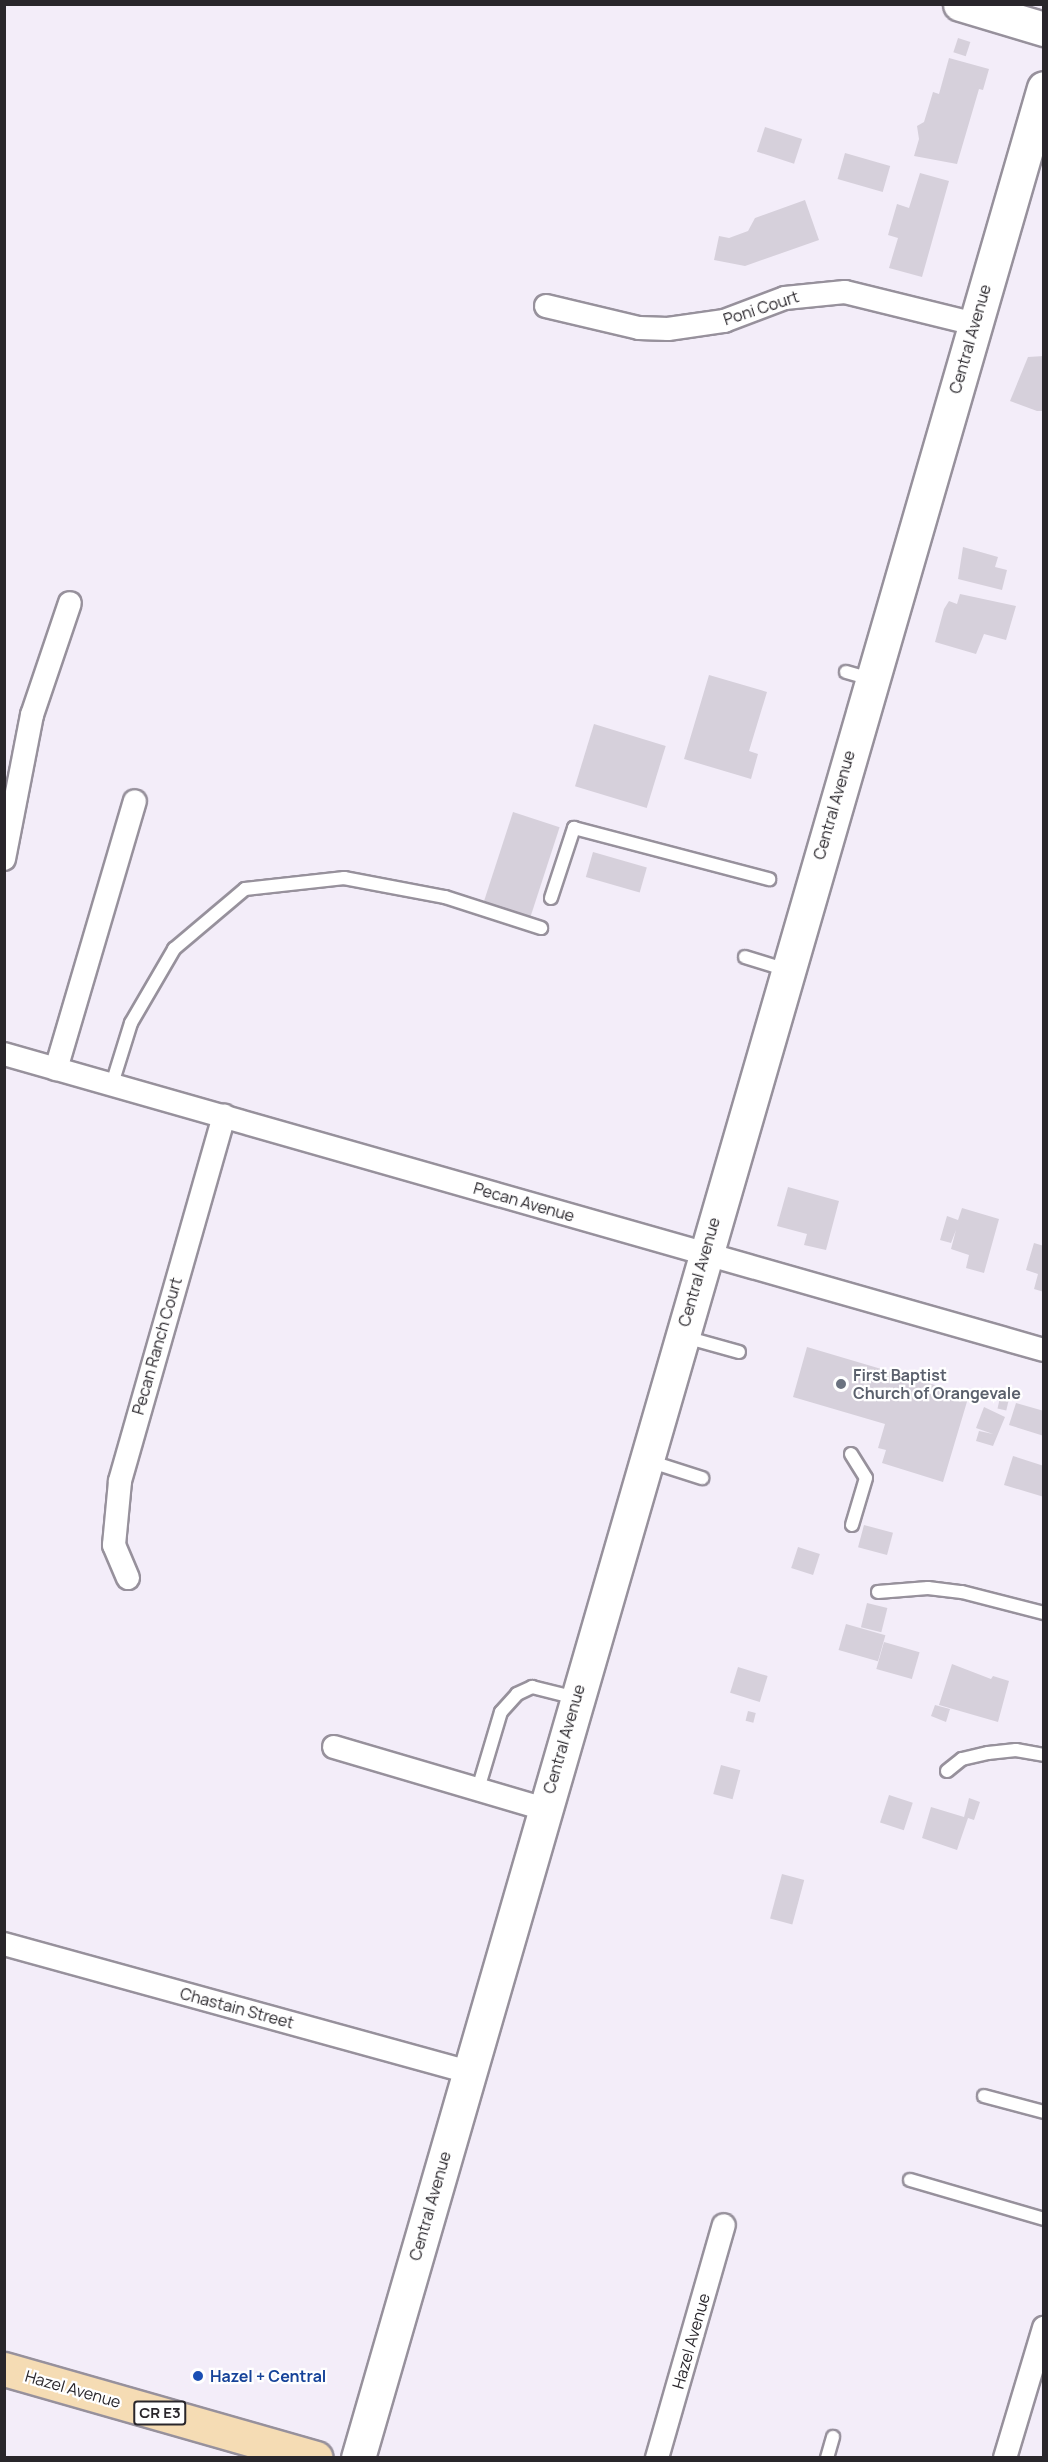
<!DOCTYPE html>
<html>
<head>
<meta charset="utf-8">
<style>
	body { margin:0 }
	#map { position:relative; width:1048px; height:2462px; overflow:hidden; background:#f3edf9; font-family:Manrope,sans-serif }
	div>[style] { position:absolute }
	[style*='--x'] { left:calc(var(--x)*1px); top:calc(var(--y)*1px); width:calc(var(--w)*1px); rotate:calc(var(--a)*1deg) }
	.building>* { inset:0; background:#d6d0db; transform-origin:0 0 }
	.roads { filter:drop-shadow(2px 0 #97919c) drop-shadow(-2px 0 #97919c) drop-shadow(0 2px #97919c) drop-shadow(0 -2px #97919c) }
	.lane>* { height:12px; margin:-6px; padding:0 6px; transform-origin:6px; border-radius:6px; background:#fff }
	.street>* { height:22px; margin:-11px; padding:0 11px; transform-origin:11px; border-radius:11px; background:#fff }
	.secondary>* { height:33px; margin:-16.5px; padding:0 16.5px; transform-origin:16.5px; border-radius:16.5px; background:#fff }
	.primary>* { height:33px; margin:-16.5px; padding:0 16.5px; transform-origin:16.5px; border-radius:16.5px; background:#f5dcb4 }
	.dots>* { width:16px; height:16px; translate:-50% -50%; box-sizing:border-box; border:3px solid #fff; border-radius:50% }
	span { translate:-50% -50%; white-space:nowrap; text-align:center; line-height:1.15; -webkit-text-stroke:4.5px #fff; paint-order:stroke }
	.shield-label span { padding:2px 4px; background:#fff; border:2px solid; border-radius:4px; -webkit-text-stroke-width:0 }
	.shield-label { font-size:15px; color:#29262b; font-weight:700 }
	.street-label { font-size:16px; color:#29262b }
	.worship-label { font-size:16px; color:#5b616d; font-weight:700 }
	.left { translate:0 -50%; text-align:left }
	.transit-label { font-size:16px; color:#164399; font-weight:700 }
	.frame { position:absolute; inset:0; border:6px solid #29262b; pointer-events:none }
</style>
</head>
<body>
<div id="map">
	<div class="building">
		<div style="left:958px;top:38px;width:13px;height:15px;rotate:18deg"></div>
		<div style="clip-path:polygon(949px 58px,989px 69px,983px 90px,979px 89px,957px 164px,914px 156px,919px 139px,917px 126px,924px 122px,933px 92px,939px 94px)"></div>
		<div style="left:765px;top:127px;width:39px;height:26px;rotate:18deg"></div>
		<div style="left:845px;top:153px;width:47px;height:27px;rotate:16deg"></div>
		<div style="clip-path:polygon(920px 173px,949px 181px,922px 277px,889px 268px,898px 238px,888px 235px,897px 204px,909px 208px)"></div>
		<div style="clip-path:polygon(805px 200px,819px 240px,745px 266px,714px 260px,719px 236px,729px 238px,748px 231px,755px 218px)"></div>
		<div style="clip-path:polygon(1044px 356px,1044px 411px,1037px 411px,1010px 401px,1028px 357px)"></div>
		<div style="clip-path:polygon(963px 547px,998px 557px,995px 567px,1007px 570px,1002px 590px,958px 579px)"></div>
		<div style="clip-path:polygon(960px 594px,1016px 606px,1006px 640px,984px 634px,976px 654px,935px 642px,944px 609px,949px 601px,957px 604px)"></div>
		<div style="clip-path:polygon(709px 675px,767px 692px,749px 751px,758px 754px,751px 779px,684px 759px)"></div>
		<div style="left:594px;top:724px;width:75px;height:65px;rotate:17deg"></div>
		<div style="left:513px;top:812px;width:49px;height:96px;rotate:18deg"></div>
		<div style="left:593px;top:852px;width:56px;height:26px;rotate:16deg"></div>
		<div style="clip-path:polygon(788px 1187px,839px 1201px,826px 1250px,804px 1245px,807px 1234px,777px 1226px)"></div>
		<div style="clip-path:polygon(962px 1208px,999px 1219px,984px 1273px,966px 1268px,969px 1255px,951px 1249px,956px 1230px,951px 1243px,940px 1240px,947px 1216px,958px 1220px)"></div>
		<div style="clip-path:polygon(1034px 1243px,1044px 1246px,1044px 1292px,1034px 1289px,1038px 1274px,1026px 1270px)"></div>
		<div style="clip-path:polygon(807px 1347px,969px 1395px,943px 1482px,882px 1463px,886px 1450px,878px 1448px,885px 1424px,793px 1397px)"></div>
		<div style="left:1002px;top:1389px;width:9px;height:20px;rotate:13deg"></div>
		<div style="clip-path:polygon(1016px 1403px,1044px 1411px,1044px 1436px,1009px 1425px)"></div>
		<div style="clip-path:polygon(984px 1407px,1005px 1417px,993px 1446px,976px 1441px,979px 1431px,993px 1434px,976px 1428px)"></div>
		<div style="clip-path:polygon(1013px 1456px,1044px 1466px,1044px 1497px,1004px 1485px)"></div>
		<div style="left:864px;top:1525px;width:30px;height:23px;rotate:15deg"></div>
		<div style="left:798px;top:1547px;width:23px;height:22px;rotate:18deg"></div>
		<div style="left:867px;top:1603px;width:21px;height:25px;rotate:14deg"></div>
		<div style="left:846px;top:1624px;width:41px;height:27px;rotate:16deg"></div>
		<div style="left:884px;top:1642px;width:37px;height:28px;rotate:16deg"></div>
		<div style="clip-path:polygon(952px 1664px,991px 1679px,993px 1676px,1009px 1681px,998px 1722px,939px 1705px)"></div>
		<div style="left:738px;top:1667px;width:31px;height:27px;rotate:17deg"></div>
		<div style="clip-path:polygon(935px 1705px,950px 1709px,946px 1722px,931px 1716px)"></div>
		<div style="left:748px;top:1711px;width:8px;height:10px;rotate:14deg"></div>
		<div style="left:721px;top:1765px;width:20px;height:30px;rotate:15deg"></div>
		<div style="left:889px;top:1795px;width:25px;height:29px;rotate:18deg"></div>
		<div style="clip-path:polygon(969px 1798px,980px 1802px,974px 1820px,968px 1818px,957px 1850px,922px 1838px,931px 1807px,964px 1817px)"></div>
		<div style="left:782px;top:1874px;width:23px;height:46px;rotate:15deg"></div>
	</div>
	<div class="roads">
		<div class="lane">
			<div style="--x:846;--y:672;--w:25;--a:16"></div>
			<div style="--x:551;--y:898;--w:74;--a:-71.8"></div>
			<div style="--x:574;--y:828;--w:202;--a:14.7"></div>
			<div style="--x:745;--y:957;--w:44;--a:17.2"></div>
			<div style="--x:112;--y:1084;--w:64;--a:-72.7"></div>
			<div style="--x:131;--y:1023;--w:86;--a:-59.8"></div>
			<div style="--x:174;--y:949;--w:93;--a:-40.2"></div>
			<div style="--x:245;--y:889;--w:100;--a:-6.3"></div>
			<div style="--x:344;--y:878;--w:103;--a:10.7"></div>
			<div style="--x:445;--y:897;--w:101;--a:17.9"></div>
			<div style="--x:685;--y:1337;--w:56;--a:15.5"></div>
			<div style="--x:851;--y:1454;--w:28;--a:58"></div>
			<div style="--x:866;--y:1478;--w:49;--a:106.6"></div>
			<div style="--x:649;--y:1461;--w:56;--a:17.8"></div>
			<div style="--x:878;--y:1592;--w:50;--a:-4.6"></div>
			<div style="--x:928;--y:1588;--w:34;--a:7"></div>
			<div style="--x:962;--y:1592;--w:85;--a:14.4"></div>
			<div style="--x:947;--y:1771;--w:19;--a:-39"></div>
			<div style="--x:962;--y:1759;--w:27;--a:-13"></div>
			<div style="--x:988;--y:1753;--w:28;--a:-6"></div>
			<div style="--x:1016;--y:1750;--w:28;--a:10"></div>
			<div style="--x:478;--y:1789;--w:80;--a:-73.4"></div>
			<div style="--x:501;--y:1712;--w:24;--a:-48"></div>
			<div style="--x:517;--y:1694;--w:17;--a:-25"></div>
			<div style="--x:532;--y:1687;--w:45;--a:14"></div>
			<div style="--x:984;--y:2096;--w:62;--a:14.9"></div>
			<div style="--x:910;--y:2180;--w:140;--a:16.2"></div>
			<div style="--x:827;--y:2458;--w:22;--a:-74"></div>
		</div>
		<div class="street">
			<div style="--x:546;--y:306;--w:96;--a:13.3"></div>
			<div style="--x:639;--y:328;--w:29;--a:2"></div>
			<div style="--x:668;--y:329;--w:57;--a:-8.1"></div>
			<div style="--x:724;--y:321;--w:65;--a:-20.7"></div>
			<div style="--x:785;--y:298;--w:60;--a:-5.7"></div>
			<div style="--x:845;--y:292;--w:134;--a:13.8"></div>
			<div style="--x:4;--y:859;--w:147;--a:-79"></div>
			<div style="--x:32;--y:715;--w:118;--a:-71.3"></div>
			<div style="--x:4;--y:1054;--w:1081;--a:15.89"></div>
			<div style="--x:56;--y:1069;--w:279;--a:-73.6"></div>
			<div style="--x:128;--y:1578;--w:36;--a:-113"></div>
			<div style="--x:114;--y:1545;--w:64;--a:-84.6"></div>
			<div style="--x:120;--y:1481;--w:380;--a:-74.1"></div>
			<div style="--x:334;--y:1747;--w:219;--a:16.4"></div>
			<div style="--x:4;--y:1944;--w:482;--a:15.4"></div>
			<div style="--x:657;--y:2458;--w:242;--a:-74"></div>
			<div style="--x:1005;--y:2458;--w:136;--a:-73.3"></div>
		</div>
		<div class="secondary">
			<div style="--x:960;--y:4;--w:88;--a:16.6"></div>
			<div style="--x:358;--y:2458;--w:2467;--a:-73.86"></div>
		</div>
		<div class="primary">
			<div style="--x:4;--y:2369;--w:324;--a:15.9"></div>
		</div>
	</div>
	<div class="dots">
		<div style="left:841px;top:1384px;background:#6b7280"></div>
		<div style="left:198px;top:2376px;background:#1a4fb4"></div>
	</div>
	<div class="shield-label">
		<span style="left:160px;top:2413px">CR E3</span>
	</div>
	<div class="street-label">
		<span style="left:761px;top:308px;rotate:-18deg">Poni Court</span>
		<span style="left:970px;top:339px;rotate:-74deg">Central Avenue</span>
		<span style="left:834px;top:805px;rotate:-74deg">Central Avenue</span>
		<span style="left:524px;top:1202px;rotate:16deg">Pecan Avenue</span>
		<span style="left:699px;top:1272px;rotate:-74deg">Central Avenue</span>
		<span style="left:157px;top:1346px;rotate:-74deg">Pecan Ranch Court</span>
		<span style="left:564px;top:1739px;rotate:-74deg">Central Avenue</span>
		<span style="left:237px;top:2008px;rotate:15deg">Chastain Street</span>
		<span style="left:430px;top:2206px;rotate:-74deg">Central Avenue</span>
		<span style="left:691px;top:2341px;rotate:-74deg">Hazel Avenue</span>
		<span style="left:73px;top:2389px;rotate:16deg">Hazel Avenue</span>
	</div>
	<div class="worship-label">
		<span class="left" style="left:853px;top:1384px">First Baptist<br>Church of Orangevale</span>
	</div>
	<div class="transit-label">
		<span class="left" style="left:210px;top:2376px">Hazel + Central</span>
	</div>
	<div class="frame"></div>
</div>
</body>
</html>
